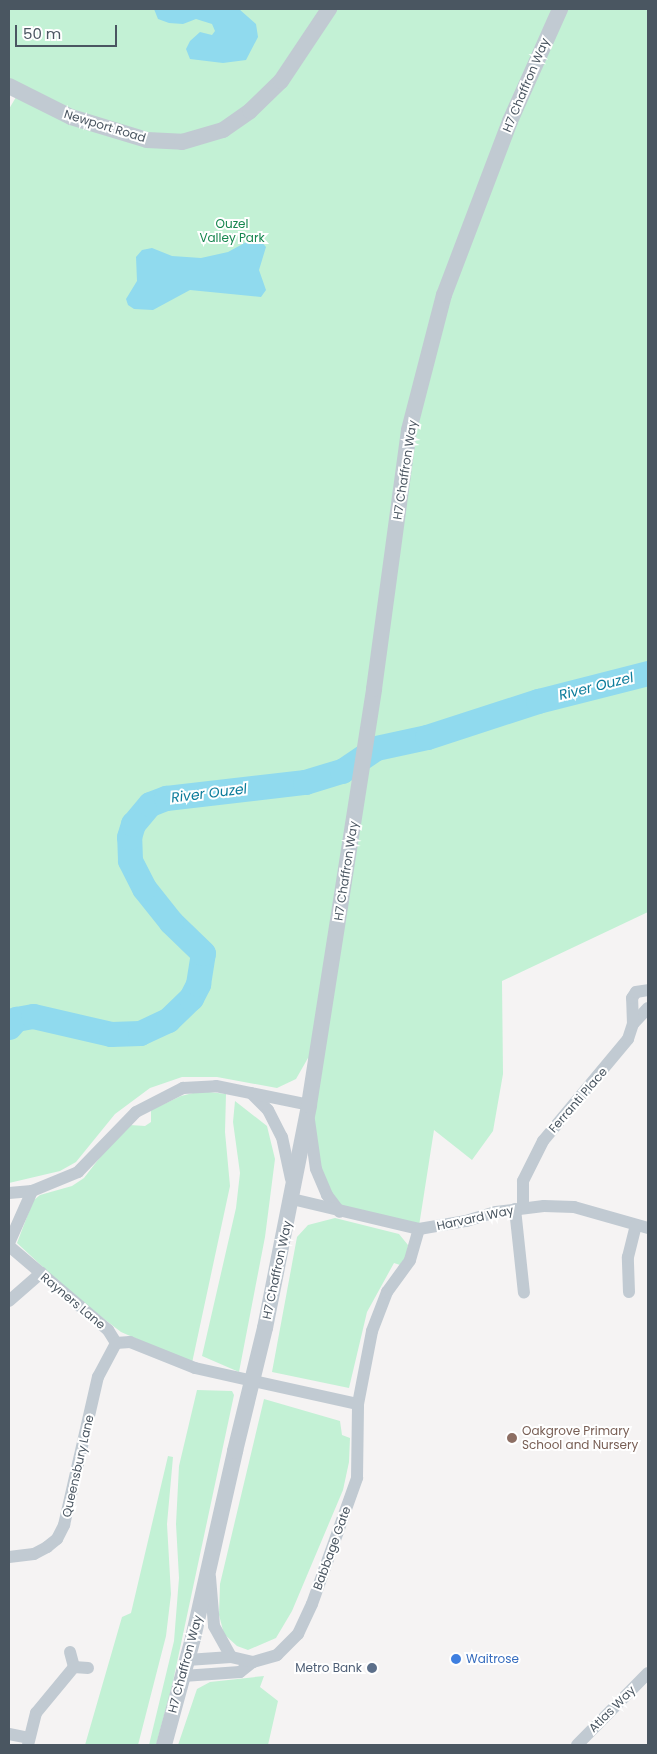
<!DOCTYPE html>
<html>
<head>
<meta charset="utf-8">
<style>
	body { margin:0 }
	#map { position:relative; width:657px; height:1754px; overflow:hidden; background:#f5f3f3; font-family:Poppins,sans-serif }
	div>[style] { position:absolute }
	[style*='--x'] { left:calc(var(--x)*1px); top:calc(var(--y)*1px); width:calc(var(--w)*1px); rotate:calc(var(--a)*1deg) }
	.green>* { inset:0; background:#c3f1d5 }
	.water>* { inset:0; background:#90daee }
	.river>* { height:25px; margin:-12.5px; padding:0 12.5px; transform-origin:12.5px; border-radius:12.5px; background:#90daee }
	.minor>* { height:12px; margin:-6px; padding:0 6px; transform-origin:6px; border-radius:6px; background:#c1cad2 }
	.tertiary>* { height:16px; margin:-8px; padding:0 8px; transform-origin:8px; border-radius:8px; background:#c1cad2 }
	.tertiary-bridge>* { height:16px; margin:-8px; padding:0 8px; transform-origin:8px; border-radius:8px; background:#c1cad2 }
	.dots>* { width:14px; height:14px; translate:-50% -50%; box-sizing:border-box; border:2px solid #fff; border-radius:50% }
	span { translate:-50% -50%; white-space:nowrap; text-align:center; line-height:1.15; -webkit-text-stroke:4px #fff; paint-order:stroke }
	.street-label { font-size:12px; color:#4a5661 }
	.park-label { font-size:12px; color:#17864f }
	.education-label { font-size:12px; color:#785e54 }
	.left { translate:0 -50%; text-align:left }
	.shop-label { font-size:12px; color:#366cbe }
	.service-label { font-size:12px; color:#4e5e75 }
	.right { translate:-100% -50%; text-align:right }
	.water-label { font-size:14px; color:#0c7c9b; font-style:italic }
	.frame { position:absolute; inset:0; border:10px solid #4a5661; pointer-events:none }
	.scale { position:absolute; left:15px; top:25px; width:102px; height:22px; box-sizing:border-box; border:2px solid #4a5661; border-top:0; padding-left:6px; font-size:15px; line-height:18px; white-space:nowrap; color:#4a5661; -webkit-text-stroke:4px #fff; paint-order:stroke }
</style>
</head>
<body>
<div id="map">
	<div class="green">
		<div style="clip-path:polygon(9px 9px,648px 9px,648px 912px,502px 981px,503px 1074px,493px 1131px,472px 1160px,434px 1130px,419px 1226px,340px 1212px,316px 1169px,308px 1058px,296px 1079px,277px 1088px,217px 1077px,182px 1077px,150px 1088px,115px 1114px,76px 1162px,60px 1171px,9px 1183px,9px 109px,19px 92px,9px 86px)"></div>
		<div style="clip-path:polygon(201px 1091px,226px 1094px,225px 1132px,230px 1186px,192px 1363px,121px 1332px,72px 1294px,17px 1243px,33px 1201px,40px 1195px,72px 1186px,84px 1178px,115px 1138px,130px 1125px,145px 1126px,151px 1122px,151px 1110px,181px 1096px)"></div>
		<div style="clip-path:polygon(235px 1101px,267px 1126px,275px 1159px,265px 1237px,239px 1372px,202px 1356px,236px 1208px,240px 1173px,233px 1122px)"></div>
		<div style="clip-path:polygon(335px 1218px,399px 1234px,408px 1245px,407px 1255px,400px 1265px,394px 1263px,367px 1312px,349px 1388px,272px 1372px,297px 1237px,308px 1225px)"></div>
		<div style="clip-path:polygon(197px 1390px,232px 1391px,234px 1395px,172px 1686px,156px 1745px,149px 1745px,174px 1641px,179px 1578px,176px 1524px,179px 1466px)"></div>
		<div style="clip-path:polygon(264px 1399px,340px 1421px,342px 1435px,350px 1438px,349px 1462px,343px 1490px,292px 1611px,276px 1638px,248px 1650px,237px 1646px,224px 1634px,219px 1615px,220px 1584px)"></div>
		<div style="clip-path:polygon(168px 1456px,173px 1457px,167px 1524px,171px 1594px,166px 1636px,138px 1745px,85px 1745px,122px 1617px,131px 1613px)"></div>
		<div style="clip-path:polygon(264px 1676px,260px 1687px,278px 1701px,268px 1745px,178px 1745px,197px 1689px,210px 1682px)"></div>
	</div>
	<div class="water">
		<div style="clip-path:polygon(154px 9px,239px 9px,256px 24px,258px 37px,246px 60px,223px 63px,190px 59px,186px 49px,190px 41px,200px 32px,212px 35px,215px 31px,212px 24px,196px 19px,183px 24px,169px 23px,158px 19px)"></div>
		<div style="clip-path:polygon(250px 240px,260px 240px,266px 247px,259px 270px,266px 290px,261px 297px,190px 290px,153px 310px,134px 309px,128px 305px,126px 299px,137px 281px,136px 257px,142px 250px,152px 248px,172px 256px,201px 258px,228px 252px)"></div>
	</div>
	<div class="river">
		<div style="--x:9;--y:1027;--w:11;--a:-49"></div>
		<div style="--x:16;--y:1019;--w:17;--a:-10"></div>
		<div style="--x:33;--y:1016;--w:80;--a:13"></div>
		<div style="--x:111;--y:1034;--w:29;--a:-2"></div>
		<div style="--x:140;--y:1033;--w:31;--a:-25"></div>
		<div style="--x:168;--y:1020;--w:32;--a:-44"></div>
		<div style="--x:191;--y:998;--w:16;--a:-63"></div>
		<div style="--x:198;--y:984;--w:31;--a:-81"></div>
		<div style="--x:203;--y:953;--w:45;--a:-135.9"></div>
		<div style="--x:171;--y:922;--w:43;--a:-128.5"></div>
		<div style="--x:144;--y:888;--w:31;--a:-117"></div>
		<div style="--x:130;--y:860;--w:23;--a:-92"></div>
		<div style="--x:129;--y:837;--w:14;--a:-73"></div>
		<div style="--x:133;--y:824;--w:26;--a:-50"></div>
		<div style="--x:150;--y:804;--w:17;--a:-21"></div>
		<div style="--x:166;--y:798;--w:140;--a:-6.6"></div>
		<div style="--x:305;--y:782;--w:39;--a:-17"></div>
		<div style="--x:342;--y:771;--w:41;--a:-34.1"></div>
		<div style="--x:376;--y:748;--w:52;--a:-12.2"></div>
		<div style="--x:427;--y:737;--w:117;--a:-18"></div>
		<div style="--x:538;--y:701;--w:114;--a:-14.3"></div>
	</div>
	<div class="minor">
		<div style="--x:633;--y:1024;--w:22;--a:-47"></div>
		<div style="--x:251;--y:1093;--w:24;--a:45"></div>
		<div style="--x:268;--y:1110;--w:30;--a:63"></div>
		<div style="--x:282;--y:1137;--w:43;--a:77.9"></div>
		<div style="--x:309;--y:1120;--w:49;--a:81.9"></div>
		<div style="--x:316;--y:1169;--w:28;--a:67"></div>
		<div style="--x:327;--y:1195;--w:21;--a:53"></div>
		<div style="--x:9;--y:1193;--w:23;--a:-5"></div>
		<div style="--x:32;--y:1191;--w:50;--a:-22.4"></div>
		<div style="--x:78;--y:1172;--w:83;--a:-46"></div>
		<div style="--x:136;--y:1112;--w:53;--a:-27.1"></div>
		<div style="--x:183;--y:1088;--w:33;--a:-3"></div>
		<div style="--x:216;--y:1086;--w:95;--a:11.5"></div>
		<div style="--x:292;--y:1199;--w:130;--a:13.3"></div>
		<div style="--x:419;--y:1229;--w:48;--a:-9.7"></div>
		<div style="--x:466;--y:1221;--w:31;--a:-17"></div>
		<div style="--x:496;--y:1212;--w:48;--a:-7.1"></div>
		<div style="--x:544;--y:1206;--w:30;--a:2"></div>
		<div style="--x:574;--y:1207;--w:77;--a:15.8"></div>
		<div style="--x:523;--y:1208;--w:27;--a:-90"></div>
		<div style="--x:523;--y:1181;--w:45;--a:-63.4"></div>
		<div style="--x:543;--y:1141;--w:133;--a:-50.2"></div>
		<div style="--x:628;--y:1039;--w:16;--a:-72"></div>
		<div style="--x:633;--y:1024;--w:26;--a:-92"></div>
		<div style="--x:632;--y:998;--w:7;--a:-56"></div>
		<div style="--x:636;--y:992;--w:12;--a:-9"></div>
		<div style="--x:515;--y:1209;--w:84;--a:83.9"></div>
		<div style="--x:9;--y:1243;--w:57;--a:-66.1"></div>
		<div style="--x:9;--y:1246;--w:130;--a:40.3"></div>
		<div style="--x:108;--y:1330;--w:15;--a:58"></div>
		<div style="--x:116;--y:1343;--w:14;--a:-4"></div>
		<div style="--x:130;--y:1342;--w:70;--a:21.8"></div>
		<div style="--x:195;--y:1368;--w:167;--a:12.5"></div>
		<div style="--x:358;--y:1404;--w:74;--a:-79.1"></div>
		<div style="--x:372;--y:1331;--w:42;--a:-69"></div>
		<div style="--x:387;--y:1292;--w:39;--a:-54"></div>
		<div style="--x:410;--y:1260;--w:32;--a:-74"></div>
		<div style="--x:629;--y:1292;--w:35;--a:-92"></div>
		<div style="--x:628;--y:1257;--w:33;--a:-76"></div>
		<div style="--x:9;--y:1301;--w:43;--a:-41.2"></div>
		<div style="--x:9;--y:1557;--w:25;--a:-7"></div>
		<div style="--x:34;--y:1554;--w:15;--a:-28"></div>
		<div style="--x:47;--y:1547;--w:13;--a:-39"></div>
		<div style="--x:57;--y:1539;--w:16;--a:-63"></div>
		<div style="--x:64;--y:1525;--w:152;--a:-77.1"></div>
		<div style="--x:98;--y:1377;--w:38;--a:-62"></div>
		<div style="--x:210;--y:1577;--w:49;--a:85.3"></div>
		<div style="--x:214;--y:1626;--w:35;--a:61"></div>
		<div style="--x:70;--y:1652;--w:16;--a:75"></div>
		<div style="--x:253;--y:1662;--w:25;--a:-16"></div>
		<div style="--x:277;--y:1655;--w:30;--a:-45"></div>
		<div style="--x:298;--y:1634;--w:33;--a:-65"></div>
		<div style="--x:312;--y:1604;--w:134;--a:-70.3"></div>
		<div style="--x:357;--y:1478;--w:74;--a:-89.2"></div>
		<div style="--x:74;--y:1667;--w:14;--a:4"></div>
		<div style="--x:183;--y:1676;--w:57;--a:-4"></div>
		<div style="--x:240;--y:1672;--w:16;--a:-38"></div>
		<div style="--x:253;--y:1662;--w:23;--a:-167"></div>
		<div style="--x:231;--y:1657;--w:44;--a:176.1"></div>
		<div style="--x:9;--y:1734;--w:20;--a:11"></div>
		<div style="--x:28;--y:1745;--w:33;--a:-76"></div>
		<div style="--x:36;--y:1713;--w:60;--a:-50.4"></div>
		<div style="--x:577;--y:1745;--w:101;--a:-45.4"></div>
	</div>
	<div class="tertiary">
		<div style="--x:9;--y:86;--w:69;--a:26.6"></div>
		<div style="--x:71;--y:117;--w:79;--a:16.8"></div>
		<div style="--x:147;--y:140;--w:35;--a:3"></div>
		<div style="--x:182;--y:142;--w:43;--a:-16.3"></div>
		<div style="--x:223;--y:130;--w:33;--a:-35"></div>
		<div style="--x:250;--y:111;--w:43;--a:-44.1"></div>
		<div style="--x:281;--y:81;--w:87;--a:-56.3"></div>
		<div style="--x:265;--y:1328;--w:227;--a:-78.8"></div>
		<div style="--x:309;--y:1105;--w:421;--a:-81.1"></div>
		<div style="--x:374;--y:689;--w:261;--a:-82.3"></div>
		<div style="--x:409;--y:430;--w:139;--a:-75.5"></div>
		<div style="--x:444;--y:295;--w:186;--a:-69.2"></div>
		<div style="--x:510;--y:121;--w:123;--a:-65.9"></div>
		<div style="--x:164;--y:1745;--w:111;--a:-74.8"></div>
		<div style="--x:193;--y:1638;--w:192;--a:-77.3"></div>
	</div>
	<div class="tertiary-bridge">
		<div style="--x:235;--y:1451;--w:127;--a:-76.3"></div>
	</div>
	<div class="dots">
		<div style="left:512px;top:1438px;background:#8d6e63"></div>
		<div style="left:456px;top:1659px;background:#3f7fe0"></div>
		<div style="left:372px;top:1668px;background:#5c6f8a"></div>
	</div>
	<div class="street-label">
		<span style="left:526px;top:85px;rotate:-67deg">H7 Chaffron Way</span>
		<span style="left:105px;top:126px;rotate:17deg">Newport Road</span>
		<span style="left:405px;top:470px;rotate:-81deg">H7 Chaffron Way</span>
		<span style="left:346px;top:871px;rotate:-81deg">H7 Chaffron Way</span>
		<span style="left:578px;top:1100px;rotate:-49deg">Ferranti Place</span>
		<span style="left:475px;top:1218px;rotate:-12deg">Harvard Way</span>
		<span style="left:277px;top:1270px;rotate:-78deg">H7 Chaffron Way</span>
		<span style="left:73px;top:1301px;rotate:40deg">Rayners Lane</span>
		<span style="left:78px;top:1466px;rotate:-77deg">Queensbury Lane</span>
		<span style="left:332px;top:1548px;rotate:-70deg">Babbage Gate</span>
		<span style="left:185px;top:1664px;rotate:-75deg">H7 Chaffron Way</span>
		<span style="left:612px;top:1709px;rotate:-45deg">Atlas Way</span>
	</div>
	<div class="park-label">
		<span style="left:232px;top:231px">Ouzel<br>Valley Park</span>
	</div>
	<div class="education-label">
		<span class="left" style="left:522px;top:1438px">Oakgrove Primary<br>School and Nursery</span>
	</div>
	<div class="shop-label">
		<span class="left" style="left:466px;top:1659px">Waitrose</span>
	</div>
	<div class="service-label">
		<span class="right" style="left:362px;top:1668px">Metro Bank</span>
	</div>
	<div class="water-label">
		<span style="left:596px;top:686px;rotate:-14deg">River Ouzel</span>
		<span style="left:209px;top:793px;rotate:-7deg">River Ouzel</span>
	</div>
	<div class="frame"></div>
	<div class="scale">50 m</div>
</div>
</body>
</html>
